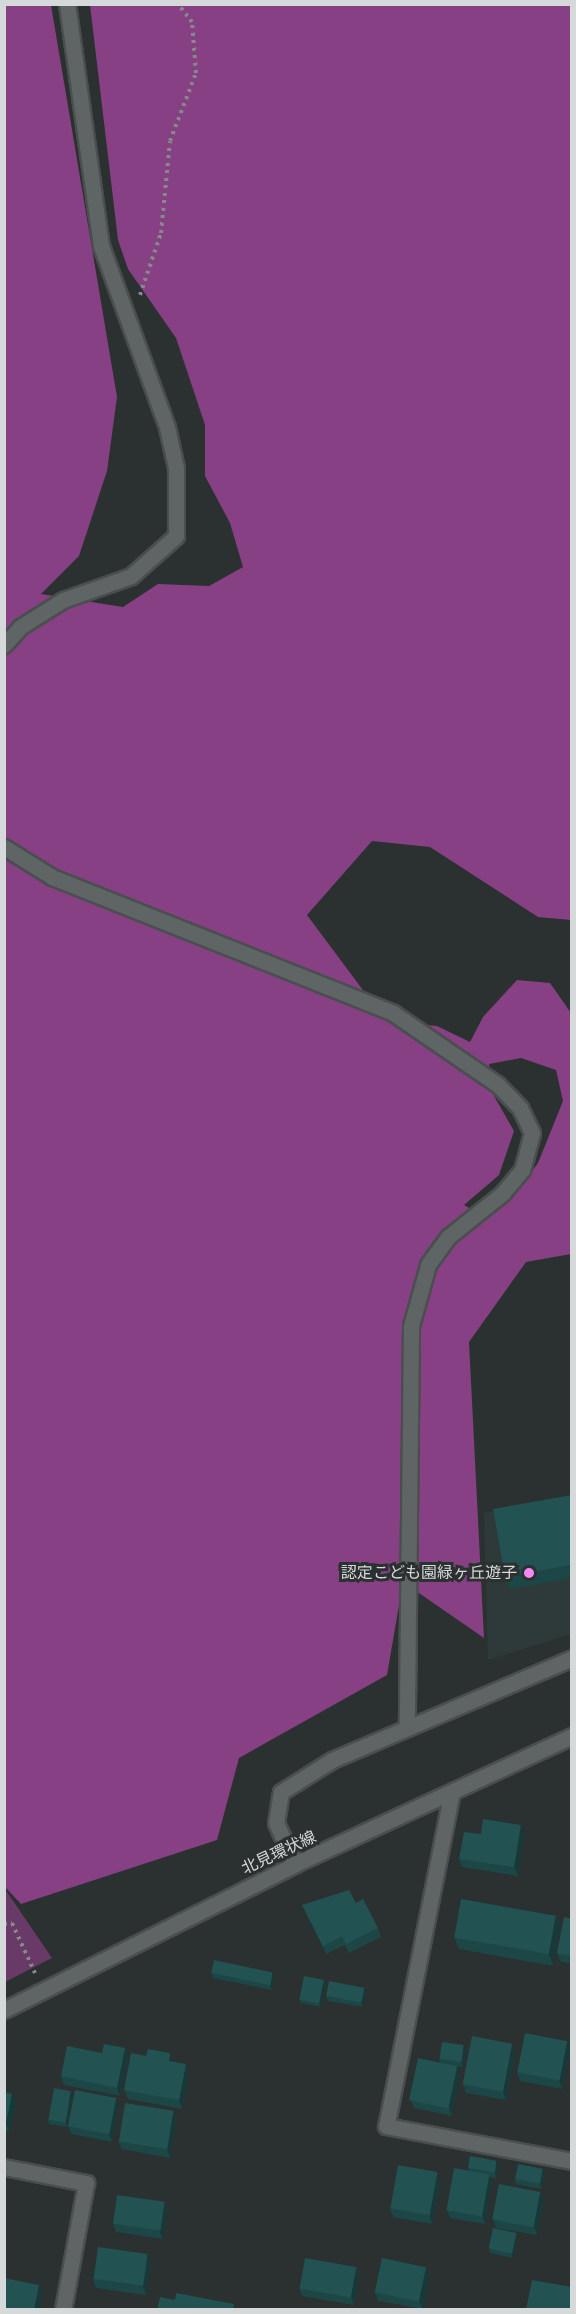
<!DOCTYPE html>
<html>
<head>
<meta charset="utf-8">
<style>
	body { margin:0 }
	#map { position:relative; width:576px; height:2314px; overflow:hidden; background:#2b3030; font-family:Signika,"Noto Sans JP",sans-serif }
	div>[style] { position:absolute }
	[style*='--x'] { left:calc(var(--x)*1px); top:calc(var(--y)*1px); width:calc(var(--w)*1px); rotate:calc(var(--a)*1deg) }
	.built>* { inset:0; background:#2d3a39 }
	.green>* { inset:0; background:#693967 }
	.forest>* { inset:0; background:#864083 }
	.path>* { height:4px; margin-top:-2px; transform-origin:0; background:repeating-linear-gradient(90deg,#868a8a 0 3px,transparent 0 7.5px) }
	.roads { filter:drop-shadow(2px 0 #4a4e4e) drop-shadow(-2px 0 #4a4e4e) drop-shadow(0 2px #4a4e4e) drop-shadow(0 -2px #4a4e4e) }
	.street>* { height:15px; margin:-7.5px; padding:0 7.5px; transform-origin:7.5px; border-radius:7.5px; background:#5f6464 }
	.secondary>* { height:15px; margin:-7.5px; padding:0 7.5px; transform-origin:7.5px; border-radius:7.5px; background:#5f6464 }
	.wall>* { inset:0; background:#1d4747 }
	.shaded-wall>* { inset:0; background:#183939 }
	.building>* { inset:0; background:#225252; transform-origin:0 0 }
	.dots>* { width:16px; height:16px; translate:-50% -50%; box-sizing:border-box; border:3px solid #2b3030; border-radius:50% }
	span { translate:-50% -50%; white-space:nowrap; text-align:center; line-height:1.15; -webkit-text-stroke:6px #2b3030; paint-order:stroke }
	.poi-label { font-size:16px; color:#d6d9d9 }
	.right { translate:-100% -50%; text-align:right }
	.street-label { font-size:16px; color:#d6d9d9 }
	.frame { position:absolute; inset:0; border:6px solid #d6d9d9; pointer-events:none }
</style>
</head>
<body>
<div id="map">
	<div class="built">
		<div style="clip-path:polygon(571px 1495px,571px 1634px,488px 1660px,484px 1513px)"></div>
	</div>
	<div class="green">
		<div style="clip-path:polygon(5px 1889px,52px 1958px,5px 1982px,4px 1982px)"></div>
	</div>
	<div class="forest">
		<div style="clip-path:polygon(evenodd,5px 5px,51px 5px,117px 397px,107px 471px,79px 556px,41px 594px,123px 607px,158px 584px,209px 586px,243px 567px,230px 523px,205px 476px,205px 425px,176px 338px,128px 269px,118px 240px,90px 5px,571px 5px,571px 920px,538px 917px,430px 847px,372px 841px,307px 915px,386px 1021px,437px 1026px,470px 1042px,483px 1017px,517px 980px,550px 983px,571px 1013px,571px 1254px,526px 1262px,469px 1342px,484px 1638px,403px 1582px,387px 1675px,239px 1758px,217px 1840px,21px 1904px,5px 1887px,5px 5px,521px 1058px,556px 1070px,563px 1101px,538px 1163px,511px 1200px,486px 1218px,464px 1205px,499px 1175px,514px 1131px,493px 1094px,489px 1064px,521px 1058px)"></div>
	</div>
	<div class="path">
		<div style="--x:140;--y:295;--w:65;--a:-71.3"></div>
		<div style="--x:161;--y:233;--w:92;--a:-84.4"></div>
		<div style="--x:170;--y:141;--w:73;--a:-69.1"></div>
		<div style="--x:196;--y:73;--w:51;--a:-94.5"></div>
		<div style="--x:192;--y:22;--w:23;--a:-128"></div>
		<div style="--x:4;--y:1924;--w:8;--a:-7"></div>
		<div style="--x:12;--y:1923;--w:55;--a:65.3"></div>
	</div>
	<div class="roads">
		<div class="street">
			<div style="--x:4;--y:645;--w:24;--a:-48"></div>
			<div style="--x:20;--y:627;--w:51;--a:-32.1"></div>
			<div style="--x:63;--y:600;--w:72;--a:-19.4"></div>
			<div style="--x:131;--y:576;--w:60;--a:-41.6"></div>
			<div style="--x:176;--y:536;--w:68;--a:-90"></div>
			<div style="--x:176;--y:468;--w:42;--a:-102.4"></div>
			<div style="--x:167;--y:427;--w:193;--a:-110"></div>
			<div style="--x:101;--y:246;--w:244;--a:-98"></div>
			<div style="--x:4;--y:847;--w:57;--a:32"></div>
			<div style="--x:52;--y:877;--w:367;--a:21.7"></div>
			<div style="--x:393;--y:1013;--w:127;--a:34.4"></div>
			<div style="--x:498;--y:1085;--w:32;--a:46"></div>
			<div style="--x:520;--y:1108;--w:28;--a:64"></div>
			<div style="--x:532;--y:1133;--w:38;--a:105"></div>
			<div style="--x:522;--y:1170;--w:30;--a:130"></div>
			<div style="--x:503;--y:1193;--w:70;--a:141.3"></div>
			<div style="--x:448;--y:1237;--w:34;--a:126"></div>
			<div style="--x:428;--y:1265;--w:63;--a:105.6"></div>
			<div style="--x:411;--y:1326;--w:399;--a:90.6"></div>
			<div style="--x:451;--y:1796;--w:336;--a:101.1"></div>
			<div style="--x:386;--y:2126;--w:189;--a:10.7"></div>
			<div style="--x:295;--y:1864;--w:45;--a:-114.9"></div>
			<div style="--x:276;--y:1823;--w:31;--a:-81"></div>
			<div style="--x:281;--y:1792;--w:60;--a:-32.1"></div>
			<div style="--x:332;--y:1760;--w:261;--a:-23"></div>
			<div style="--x:4;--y:2167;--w:84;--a:11"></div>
			<div style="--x:86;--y:2183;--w:129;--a:100.3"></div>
		</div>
		<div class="secondary">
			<div style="--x:4;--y:2010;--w:326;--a:-26.6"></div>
			<div style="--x:295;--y:1864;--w:305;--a:-24.8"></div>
		</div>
	</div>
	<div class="wall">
		<div style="clip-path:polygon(572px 1495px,572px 1578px,510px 1589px,505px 1577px)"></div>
		<div style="clip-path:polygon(524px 1833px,518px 1876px,462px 1867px,459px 1859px,481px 1834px)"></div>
		<div style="clip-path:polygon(356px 1903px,378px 1928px,381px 1937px,349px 1953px,345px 1945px,326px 1954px,306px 1913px,302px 1905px)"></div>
		<div style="clip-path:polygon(556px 1915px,560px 1927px,553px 1966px,459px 1949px,454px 1937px)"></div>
		<div style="clip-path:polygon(572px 1919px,572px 1964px,560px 1961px,557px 1953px)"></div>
		<div style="clip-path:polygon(211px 1973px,274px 1977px,272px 1990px,213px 1978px)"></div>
		<div style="clip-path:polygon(324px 1980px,325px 1984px,321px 2007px,301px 2003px,299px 1999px)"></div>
		<div style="clip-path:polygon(366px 1992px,363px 2007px,328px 2001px,326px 1996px)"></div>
		<div style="clip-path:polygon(466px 2050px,463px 2067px,457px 2066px,460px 2074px,452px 2116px,414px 2108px,411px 2100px,440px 2062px,439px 2059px)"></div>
		<div style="clip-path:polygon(570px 2050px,562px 2089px,520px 2081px,517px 2072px)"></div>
		<div style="clip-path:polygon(102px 2053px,128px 2057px,120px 2096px,64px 2085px,61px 2076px)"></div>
		<div style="clip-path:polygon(515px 2053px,506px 2100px,466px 2093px,463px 2084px)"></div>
		<div style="clip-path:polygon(173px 2062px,189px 2072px,182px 2109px,128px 2099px,124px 2090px)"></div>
		<div style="clip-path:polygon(4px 2092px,16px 2103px,9px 2132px,4px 2131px)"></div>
		<div style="clip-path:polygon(73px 2095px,67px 2127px,49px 2124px,48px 2119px)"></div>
		<div style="clip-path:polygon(119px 2106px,112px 2142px,71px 2134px,68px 2126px)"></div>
		<div style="clip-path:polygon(173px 2111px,176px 2119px,170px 2158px,122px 2149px,118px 2141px)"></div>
		<div style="clip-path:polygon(499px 2166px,496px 2178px,490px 2177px,492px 2183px,485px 2224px,450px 2218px,447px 2210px,469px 2170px,468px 2168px)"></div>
		<div style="clip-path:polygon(543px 2169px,545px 2173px,541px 2189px,516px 2184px,515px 2179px)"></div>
		<div style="clip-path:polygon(440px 2181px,432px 2224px,393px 2217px,390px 2208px)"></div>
		<div style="clip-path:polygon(544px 2200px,537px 2235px,496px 2228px,493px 2219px)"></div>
		<div style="clip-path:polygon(164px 2202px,167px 2211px,163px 2239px,116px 2232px,113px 2224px)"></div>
		<div style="clip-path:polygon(517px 2237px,513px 2258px,490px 2253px,489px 2249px)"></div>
		<div style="clip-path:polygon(151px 2263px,146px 2295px,96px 2288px,93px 2279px)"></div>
		<div style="clip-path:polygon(356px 2267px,359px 2276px,354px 2305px,302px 2296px,299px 2288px)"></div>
		<div style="clip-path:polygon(426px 2267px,429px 2276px,423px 2309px,378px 2301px,375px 2292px)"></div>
	</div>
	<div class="shaded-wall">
		<div style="clip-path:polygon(521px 1825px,524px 1833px,518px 1876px,514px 1867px)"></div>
		<div style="clip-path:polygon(556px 1915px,560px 1927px,553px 1966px,549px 1954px)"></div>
		<div style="clip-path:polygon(273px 1973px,274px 1977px,272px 1990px,270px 1986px)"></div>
		<div style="clip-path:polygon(324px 1980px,325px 1984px,321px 2007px,319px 2003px)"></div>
		<div style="clip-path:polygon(364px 1988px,366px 1992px,363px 2007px,361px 2003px)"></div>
		<div style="clip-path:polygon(567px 2041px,570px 2050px,562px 2089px,559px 2080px)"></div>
		<div style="clip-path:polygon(512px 2044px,515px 2053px,506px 2100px,503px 2092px)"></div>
		<div style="clip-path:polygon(464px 2045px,466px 2050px,463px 2067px,461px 2063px)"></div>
		<div style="clip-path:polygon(125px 2048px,128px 2057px,120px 2096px,117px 2088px)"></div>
		<div style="clip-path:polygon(170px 2053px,173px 2062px,169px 2061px)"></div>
		<div style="clip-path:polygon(186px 2064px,189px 2072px,182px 2109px,179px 2100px)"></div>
		<div style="clip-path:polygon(457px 2066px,460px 2074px,452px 2116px,449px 2107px)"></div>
		<div style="clip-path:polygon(71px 2091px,73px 2095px,67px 2127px,66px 2123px)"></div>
		<div style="clip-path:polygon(12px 2094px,16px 2103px,9px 2132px,6px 2123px)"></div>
		<div style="clip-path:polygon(116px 2098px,119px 2106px,112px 2142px,109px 2134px)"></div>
		<div style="clip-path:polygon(173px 2111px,176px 2119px,170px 2158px,167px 2149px)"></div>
		<div style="clip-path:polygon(497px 2161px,499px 2166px,496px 2178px,495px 2174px)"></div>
		<div style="clip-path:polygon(543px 2169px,545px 2173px,541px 2189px,540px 2184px)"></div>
		<div style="clip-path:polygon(437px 2172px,440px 2181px,432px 2224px,429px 2215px)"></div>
		<div style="clip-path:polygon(489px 2174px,492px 2183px,485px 2224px,482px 2216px)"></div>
		<div style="clip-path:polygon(540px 2192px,544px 2200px,537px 2235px,534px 2226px)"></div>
		<div style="clip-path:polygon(164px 2202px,167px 2211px,163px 2239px,159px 2231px)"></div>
		<div style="clip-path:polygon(516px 2233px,517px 2237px,513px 2258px,511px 2253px)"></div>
		<div style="clip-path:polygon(148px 2254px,151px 2263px,146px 2295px,143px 2287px)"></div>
		<div style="clip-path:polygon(356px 2267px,359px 2276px,354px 2305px,351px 2297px)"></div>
		<div style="clip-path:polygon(426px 2267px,429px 2276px,423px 2309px,419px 2301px)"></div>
		<div style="clip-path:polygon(39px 2285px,42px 2293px,39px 2310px,34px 2310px)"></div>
	</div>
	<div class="building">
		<div style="clip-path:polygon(572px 1495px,572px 1576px,570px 1565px,505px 1577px,493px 1509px)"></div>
		<div style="clip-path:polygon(483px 1819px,521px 1825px,514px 1867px,459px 1859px,464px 1832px,481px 1834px)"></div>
		<div style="clip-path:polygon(349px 1890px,356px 1903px,363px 1899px,378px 1928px,346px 1944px,342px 1936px,323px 1946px,302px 1905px)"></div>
		<div style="left:461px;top:1899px;width:96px;height:39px;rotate:10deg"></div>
		<div style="clip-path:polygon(564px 1917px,572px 1919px,572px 1956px,557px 1953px)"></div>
		<div style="left:214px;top:1960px;width:60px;height:13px;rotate:12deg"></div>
		<div style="left:304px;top:1976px;width:20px;height:24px;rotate:11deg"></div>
		<div style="left:329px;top:1981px;width:36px;height:15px;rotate:11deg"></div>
		<div style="left:525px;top:2033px;width:43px;height:40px;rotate:11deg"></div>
		<div style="left:472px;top:2036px;width:41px;height:49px;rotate:11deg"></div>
		<div style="left:442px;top:2042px;width:22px;height:17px;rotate:8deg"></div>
		<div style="clip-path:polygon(104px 2044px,125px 2048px,117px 2088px,61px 2076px,67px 2046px,102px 2053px)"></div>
		<div style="clip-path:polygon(148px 2049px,170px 2053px,169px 2061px,186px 2064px,179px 2100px,124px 2090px,131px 2053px,146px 2056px)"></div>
		<div style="left:418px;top:2058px;width:40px;height:43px;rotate:12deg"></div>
		<div style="left:54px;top:2088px;width:17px;height:32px;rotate:10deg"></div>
		<div style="left:75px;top:2090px;width:42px;height:37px;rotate:11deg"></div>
		<div style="clip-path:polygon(4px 2092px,12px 2094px,6px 2123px,4px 2123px)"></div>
		<div style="left:125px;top:2103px;width:49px;height:39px;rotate:9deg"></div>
		<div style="left:470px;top:2156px;width:27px;height:12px;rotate:10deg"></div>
		<div style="left:518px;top:2164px;width:25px;height:15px;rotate:11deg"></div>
		<div style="left:398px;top:2165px;width:40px;height:44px;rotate:10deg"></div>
		<div style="left:454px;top:2168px;width:36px;height:43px;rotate:10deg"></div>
		<div style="left:499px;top:2184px;width:42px;height:36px;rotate:11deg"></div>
		<div style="left:117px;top:2195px;width:48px;height:29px;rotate:8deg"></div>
		<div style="left:493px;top:2228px;width:24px;height:21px;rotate:12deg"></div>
		<div style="left:98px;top:2247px;width:50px;height:32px;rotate:8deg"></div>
		<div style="left:305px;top:2258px;width:52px;height:31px;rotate:10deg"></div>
		<div style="left:382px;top:2258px;width:45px;height:35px;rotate:12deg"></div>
		<div style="clip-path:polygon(4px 2278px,39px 2285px,34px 2310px,4px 2310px)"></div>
		<div style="clip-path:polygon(532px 2280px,572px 2287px,572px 2303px,570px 2310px,526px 2310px)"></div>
		<div style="clip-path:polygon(176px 2293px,234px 2304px,233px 2310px,157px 2310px,160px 2297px,175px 2300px)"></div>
	</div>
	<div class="dots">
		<div style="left:529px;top:1573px;background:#f589ef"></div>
	</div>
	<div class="poi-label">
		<span class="right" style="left:517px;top:1573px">認定こども園緑ヶ丘遊子</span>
	</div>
	<div class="street-label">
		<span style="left:279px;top:1853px;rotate:-25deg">北見環状線</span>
	</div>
	<div class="frame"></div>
</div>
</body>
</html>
